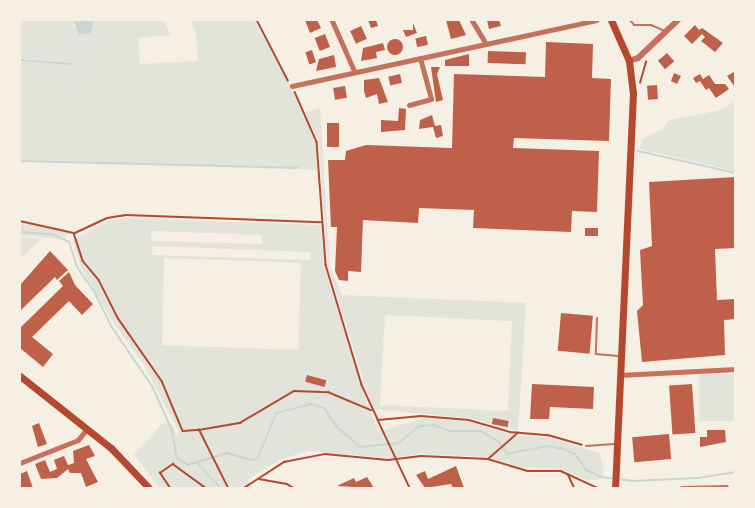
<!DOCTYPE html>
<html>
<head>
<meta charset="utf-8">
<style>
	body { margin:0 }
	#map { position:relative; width:755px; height:508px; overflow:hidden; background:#f6efe4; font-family:Poppins,sans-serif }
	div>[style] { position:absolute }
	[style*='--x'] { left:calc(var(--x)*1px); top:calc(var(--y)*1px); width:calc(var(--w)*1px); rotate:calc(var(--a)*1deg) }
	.green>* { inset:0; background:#e2e4dc; transform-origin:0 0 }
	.water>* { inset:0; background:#c9d6d2 }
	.stream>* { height:2px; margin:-1px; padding:0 1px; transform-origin:1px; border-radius:1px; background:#c9d6d2 }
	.building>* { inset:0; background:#bf614a; transform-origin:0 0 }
	.round { border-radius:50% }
	.path>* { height:1.5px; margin:-0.75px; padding:0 0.75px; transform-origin:0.75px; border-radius:0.75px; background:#b5482f }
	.service>* { height:2px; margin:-1px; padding:0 1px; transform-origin:1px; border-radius:1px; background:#c5725c }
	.minor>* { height:4.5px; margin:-2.25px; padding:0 2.25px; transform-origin:2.25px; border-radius:2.25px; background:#c5725c }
	.tertiary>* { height:6px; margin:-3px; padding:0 3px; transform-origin:3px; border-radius:3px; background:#c5725c }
	.secondary>* { height:7px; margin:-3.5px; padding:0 3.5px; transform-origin:3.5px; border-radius:3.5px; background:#b5482f }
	span { translate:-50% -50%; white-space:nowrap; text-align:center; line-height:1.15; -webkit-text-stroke:5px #f6efe4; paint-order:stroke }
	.frame { position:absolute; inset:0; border:21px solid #f6efe4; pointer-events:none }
</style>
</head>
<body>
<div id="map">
	<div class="green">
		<div style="clip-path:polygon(20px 20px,73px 20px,74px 29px,94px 25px,94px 20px,164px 20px,170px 35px,138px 38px,140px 64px,198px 61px,196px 34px,190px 20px,254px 20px,296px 96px,315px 142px,317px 170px,20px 160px,20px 61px,73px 65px,20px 58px)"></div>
		<div style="clip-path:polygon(735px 101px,735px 171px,640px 149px,641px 140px,661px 130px,669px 120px,721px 110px)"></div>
		<div style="clip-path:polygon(evenodd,320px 108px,330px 267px,342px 295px,526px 303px,518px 431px,469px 418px,373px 409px,327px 265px,319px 142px,305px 112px,320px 108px,385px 315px,512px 321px,508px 411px,380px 405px,385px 315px)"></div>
		<div style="clip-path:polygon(evenodd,126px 218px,321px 225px,324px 266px,369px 410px,380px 431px,424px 418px,468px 422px,518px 436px,548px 437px,599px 453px,604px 469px,601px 479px,587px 480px,561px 469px,519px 467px,488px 457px,422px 454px,389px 458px,309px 451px,281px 459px,247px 480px,253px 488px,160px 488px,134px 455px,163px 423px,172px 425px,179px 439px,177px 428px,144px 365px,113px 322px,80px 266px,73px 240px,107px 221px,126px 218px,151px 231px,262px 235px,262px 244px,151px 241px,151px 231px,126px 218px,153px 246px,310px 252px,310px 260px,152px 255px,153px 246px,126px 218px,164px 258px,301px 263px,298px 350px,162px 345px,164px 258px)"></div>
		<div style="clip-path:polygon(20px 222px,71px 232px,61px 239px,20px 235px)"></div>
		<div style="clip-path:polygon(20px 237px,41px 239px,20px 259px)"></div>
		<div style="left:735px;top:374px;width:47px;height:36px;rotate:90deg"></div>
	</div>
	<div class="water">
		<div style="clip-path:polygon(73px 20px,94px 20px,91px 33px,79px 35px)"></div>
	</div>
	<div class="stream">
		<div style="--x:20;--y:60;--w:51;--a:4.5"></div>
		<div style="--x:638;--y:151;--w:100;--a:12.7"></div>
		<div style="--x:20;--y:161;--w:278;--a:1.4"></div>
		<div style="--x:20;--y:232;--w:32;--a:4"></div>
		<div style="--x:52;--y:234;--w:19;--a:25"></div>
		<div style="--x:69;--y:242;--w:26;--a:72"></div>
		<div style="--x:77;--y:267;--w:32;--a:55"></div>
		<div style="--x:95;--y:293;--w:37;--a:64"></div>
		<div style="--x:111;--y:326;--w:73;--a:55.7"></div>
		<div style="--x:152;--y:386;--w:48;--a:65.6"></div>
		<div style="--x:172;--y:430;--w:28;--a:80"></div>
		<div style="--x:177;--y:458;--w:13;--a:32"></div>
		<div style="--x:188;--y:465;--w:41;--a:-17.1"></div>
		<div style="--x:227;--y:453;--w:24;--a:17"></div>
		<div style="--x:250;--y:460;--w:8;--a:-14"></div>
		<div style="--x:258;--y:458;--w:48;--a:-68.2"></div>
		<div style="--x:276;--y:413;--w:36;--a:-14"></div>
		<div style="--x:311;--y:404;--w:14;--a:17"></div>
		<div style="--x:324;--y:408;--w:22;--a:56"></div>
		<div style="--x:336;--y:426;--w:32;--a:41"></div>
		<div style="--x:360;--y:447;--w:38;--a:-6"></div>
		<div style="--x:398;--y:443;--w:28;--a:-38"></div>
		<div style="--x:420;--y:426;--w:14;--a:-4"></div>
		<div style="--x:434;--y:425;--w:17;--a:21"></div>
		<div style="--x:450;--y:431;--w:31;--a:0"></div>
		<div style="--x:481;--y:431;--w:21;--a:31"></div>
		<div style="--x:499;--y:442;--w:14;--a:56"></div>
		<div style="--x:507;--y:454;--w:41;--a:-11.3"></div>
		<div style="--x:547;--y:446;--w:16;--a:11"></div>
		<div style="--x:563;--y:449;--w:13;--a:23"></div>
		<div style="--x:575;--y:454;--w:19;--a:55"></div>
		<div style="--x:586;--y:470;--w:17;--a:25"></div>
		<div style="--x:601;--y:477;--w:31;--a:7"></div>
		<div style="--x:632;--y:481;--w:66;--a:-2.6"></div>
		<div style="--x:698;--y:478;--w:38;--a:-9"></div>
		<div style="--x:198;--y:464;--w:33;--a:47"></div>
	</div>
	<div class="building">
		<div style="clip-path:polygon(305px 20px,317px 20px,321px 28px,310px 33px)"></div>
		<div style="clip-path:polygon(368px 20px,376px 20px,378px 26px,371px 28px)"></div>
		<div style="clip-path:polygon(446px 20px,459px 20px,466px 35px,451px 39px)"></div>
		<div style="clip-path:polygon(487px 20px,499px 20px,501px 26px,489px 29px)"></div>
		<div style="clip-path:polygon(413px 23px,417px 33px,406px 37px,403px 30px,413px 30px)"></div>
		<div style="clip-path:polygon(695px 25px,699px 30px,702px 28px,723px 43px,715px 52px,701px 41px,705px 37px,702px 34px,692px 44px,684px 36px)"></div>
		<div style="left:361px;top:26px;width:14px;height:12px;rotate:65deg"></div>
		<div style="left:325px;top:34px;width:14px;height:11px;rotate:69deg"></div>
		<div style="left:426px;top:36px;width:9px;height:11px;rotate:77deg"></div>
		<div class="round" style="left:387px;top:39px;width:16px;height:16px"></div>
		<div style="clip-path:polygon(546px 42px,593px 44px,592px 78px,611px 79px,609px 141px,514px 138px,513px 148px,599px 151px,597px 212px,572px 211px,571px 232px,473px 228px,474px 210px,419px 208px,418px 223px,363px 220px,361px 272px,348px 271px,348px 281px,339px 280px,335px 271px,337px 227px,331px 227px,328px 160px,345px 160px,346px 151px,366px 145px,452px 148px,454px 74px,545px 77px)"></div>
		<div style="clip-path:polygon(383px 43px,385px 50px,376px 52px,377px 58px,361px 61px,363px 48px)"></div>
		<div style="left:312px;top:50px;width:13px;height:7px;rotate:72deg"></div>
		<div style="left:488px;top:51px;width:38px;height:12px;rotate:2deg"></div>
		<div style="left:667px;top:53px;width:11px;height:12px;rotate:49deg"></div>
		<div style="clip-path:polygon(469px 54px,469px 66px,445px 66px,445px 60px)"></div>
		<div style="clip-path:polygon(334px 55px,336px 67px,316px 71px,319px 59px)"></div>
		<div style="clip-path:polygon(431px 67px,440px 67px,437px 74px,443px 100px,436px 102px)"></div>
		<div style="clip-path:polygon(734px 72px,736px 72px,734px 86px,727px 76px)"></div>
		<div style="clip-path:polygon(674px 73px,681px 76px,677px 84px,671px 81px)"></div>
		<div style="left:400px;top:74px;width:9px;height:12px;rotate:77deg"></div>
		<div style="clip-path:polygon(700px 74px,703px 79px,709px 75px,715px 84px,725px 84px,729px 89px,716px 98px,709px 88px,706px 90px,700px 81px,696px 83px,693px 78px)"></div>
		<div style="clip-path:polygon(379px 78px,388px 102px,379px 104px,377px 94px,366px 98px,364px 91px,364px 80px)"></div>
		<div style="left:657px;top:85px;width:14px;height:10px;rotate:86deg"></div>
		<div style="left:345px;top:86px;width:12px;height:12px;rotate:81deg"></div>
		<div style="clip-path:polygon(399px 108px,406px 109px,405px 130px,381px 132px,381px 120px,398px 121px)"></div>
		<div style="clip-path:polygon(432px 115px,435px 126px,441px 125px,443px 136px,436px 138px,433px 127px,419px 129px,420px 120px)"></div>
		<div style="left:339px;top:123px;width:24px;height:12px;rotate:90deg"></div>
		<div style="clip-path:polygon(736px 177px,736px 248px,715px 249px,717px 300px,736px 299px,736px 319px,724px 320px,725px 355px,642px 362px,637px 311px,643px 305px,640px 250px,652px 246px,649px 182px)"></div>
		<div style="left:585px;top:228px;width:13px;height:8px"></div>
		<div style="clip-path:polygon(50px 251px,68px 270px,57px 280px,55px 277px,20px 311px,20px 285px)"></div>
		<div style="clip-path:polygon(69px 272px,75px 285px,93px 304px,82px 315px,69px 301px,32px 337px,53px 354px,43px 367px,20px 348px,20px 328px,63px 286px,59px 281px)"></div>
		<div style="left:561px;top:313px;width:32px;height:38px;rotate:5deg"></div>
		<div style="left:307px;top:375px;width:20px;height:7px;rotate:15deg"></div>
		<div style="clip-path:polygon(532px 384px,594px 387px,593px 409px,550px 407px,549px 419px,530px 419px)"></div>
		<div style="left:692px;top:384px;width:49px;height:23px;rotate:86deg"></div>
		<div style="left:493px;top:418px;width:16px;height:6px;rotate:11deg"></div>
		<div style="clip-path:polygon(39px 423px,47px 444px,38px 447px,32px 426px)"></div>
		<div style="clip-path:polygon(707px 430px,725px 430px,726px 442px,700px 447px,700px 437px,707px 437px)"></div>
		<div style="left:669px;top:434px;width:25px;height:37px;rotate:85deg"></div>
		<div style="clip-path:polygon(89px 445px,95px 456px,86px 459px,98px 482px,86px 487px,81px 473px,70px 473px,68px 469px,57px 478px,41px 479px,35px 464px,45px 460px,50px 472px,57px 469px,54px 460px,64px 456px,68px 465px,74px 463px,73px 451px)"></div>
		<div style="clip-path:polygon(456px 466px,464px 488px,453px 488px,451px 484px,425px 488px,416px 475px,425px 471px,428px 479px)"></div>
		<div style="clip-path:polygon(27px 471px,33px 488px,20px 488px,20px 474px)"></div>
		<div style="clip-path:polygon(367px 477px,374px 488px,337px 486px,354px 478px,356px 482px)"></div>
	</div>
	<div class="path">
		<div style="--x:257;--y:20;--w:68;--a:62.7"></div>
		<div style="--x:640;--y:83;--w:22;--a:-74"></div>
		<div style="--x:295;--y:92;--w:55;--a:66.3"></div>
		<div style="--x:317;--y:142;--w:123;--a:85.8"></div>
		<div style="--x:326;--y:265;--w:125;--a:73.3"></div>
		<div style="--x:362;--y:385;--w:38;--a:65"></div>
		<div style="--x:378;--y:420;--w:43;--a:-5.3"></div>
		<div style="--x:421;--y:416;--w:48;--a:4.8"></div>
		<div style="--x:469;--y:420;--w:43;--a:16.3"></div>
		<div style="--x:510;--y:432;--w:38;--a:5"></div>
		<div style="--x:548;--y:435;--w:35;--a:16"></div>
		<div style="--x:20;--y:221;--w:55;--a:12.5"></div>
		<div style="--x:74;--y:233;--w:29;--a:72"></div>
		<div style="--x:83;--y:261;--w:25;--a:50"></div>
		<div style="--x:99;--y:280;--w:42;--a:63.4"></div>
		<div style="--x:118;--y:318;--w:77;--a:55.1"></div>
		<div style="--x:162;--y:381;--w:54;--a:67.2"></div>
		<div style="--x:183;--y:431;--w:16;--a:-4"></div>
		<div style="--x:75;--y:233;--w:35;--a:-25"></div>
		<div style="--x:107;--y:218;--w:19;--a:-9"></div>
		<div style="--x:126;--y:215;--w:195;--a:2.1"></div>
		<div style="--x:378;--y:420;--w:75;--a:64.8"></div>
		<div style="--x:488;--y:459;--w:40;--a:-41"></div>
		<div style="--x:568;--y:474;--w:14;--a:65"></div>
		<div style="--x:259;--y:479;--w:28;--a:10"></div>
		<div style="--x:287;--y:484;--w:8;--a:30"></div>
		<div style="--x:170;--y:488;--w:18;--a:-124"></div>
		<div style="--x:160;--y:473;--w:16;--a:-35"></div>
		<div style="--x:173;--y:464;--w:41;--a:36"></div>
		<div style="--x:228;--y:488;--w:65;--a:-116.6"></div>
		<div style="--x:199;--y:430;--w:42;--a:-9.7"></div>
		<div style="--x:240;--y:423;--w:63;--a:-30.7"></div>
		<div style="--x:294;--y:391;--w:34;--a:2"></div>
		<div style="--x:328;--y:392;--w:47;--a:22.7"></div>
		<div style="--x:244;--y:488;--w:48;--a:-33"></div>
		<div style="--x:284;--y:462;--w:42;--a:-11"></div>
		<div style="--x:325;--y:454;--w:63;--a:5.4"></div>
		<div style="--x:388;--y:460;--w:33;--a:-7"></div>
		<div style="--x:421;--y:456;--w:67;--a:2.6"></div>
		<div style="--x:488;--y:459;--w:42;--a:16.7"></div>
		<div style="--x:528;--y:471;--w:33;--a:0"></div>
		<div style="--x:561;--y:471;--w:41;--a:24.7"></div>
	</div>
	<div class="service">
		<div style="--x:630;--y:20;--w:6;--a:51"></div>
		<div style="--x:634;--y:25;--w:17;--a:0"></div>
		<div style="--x:651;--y:25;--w:13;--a:23"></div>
		<div style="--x:597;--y:318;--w:36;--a:92"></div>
		<div style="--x:596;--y:354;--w:22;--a:5"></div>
		<div style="--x:586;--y:446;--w:28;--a:-4"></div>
	</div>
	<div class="minor">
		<div style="--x:332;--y:20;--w:57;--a:66.1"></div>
		<div style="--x:472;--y:20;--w:26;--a:59"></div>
		<div style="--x:292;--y:86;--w:311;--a:-12.2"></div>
		<div style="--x:409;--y:105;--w:23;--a:-15"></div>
		<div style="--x:431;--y:99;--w:42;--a:-105"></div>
		<div style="--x:620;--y:375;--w:116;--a:-3"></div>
		<div style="--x:20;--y:463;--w:62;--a:-21.6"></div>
		<div style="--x:78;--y:440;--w:14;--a:-51"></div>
		<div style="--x:682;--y:488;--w:44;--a:-1.3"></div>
	</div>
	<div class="tertiary">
		<div style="--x:629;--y:61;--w:9;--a:-18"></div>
		<div style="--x:638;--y:58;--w:55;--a:-43.5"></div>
	</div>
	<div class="secondary">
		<div style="--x:611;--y:20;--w:45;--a:66.3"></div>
		<div style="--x:629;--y:61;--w:32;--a:83"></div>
		<div style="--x:633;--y:93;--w:395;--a:92.6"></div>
		<div style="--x:20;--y:376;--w:116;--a:38.4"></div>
		<div style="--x:111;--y:448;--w:55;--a:46.5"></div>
	</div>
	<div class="frame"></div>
</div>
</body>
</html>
